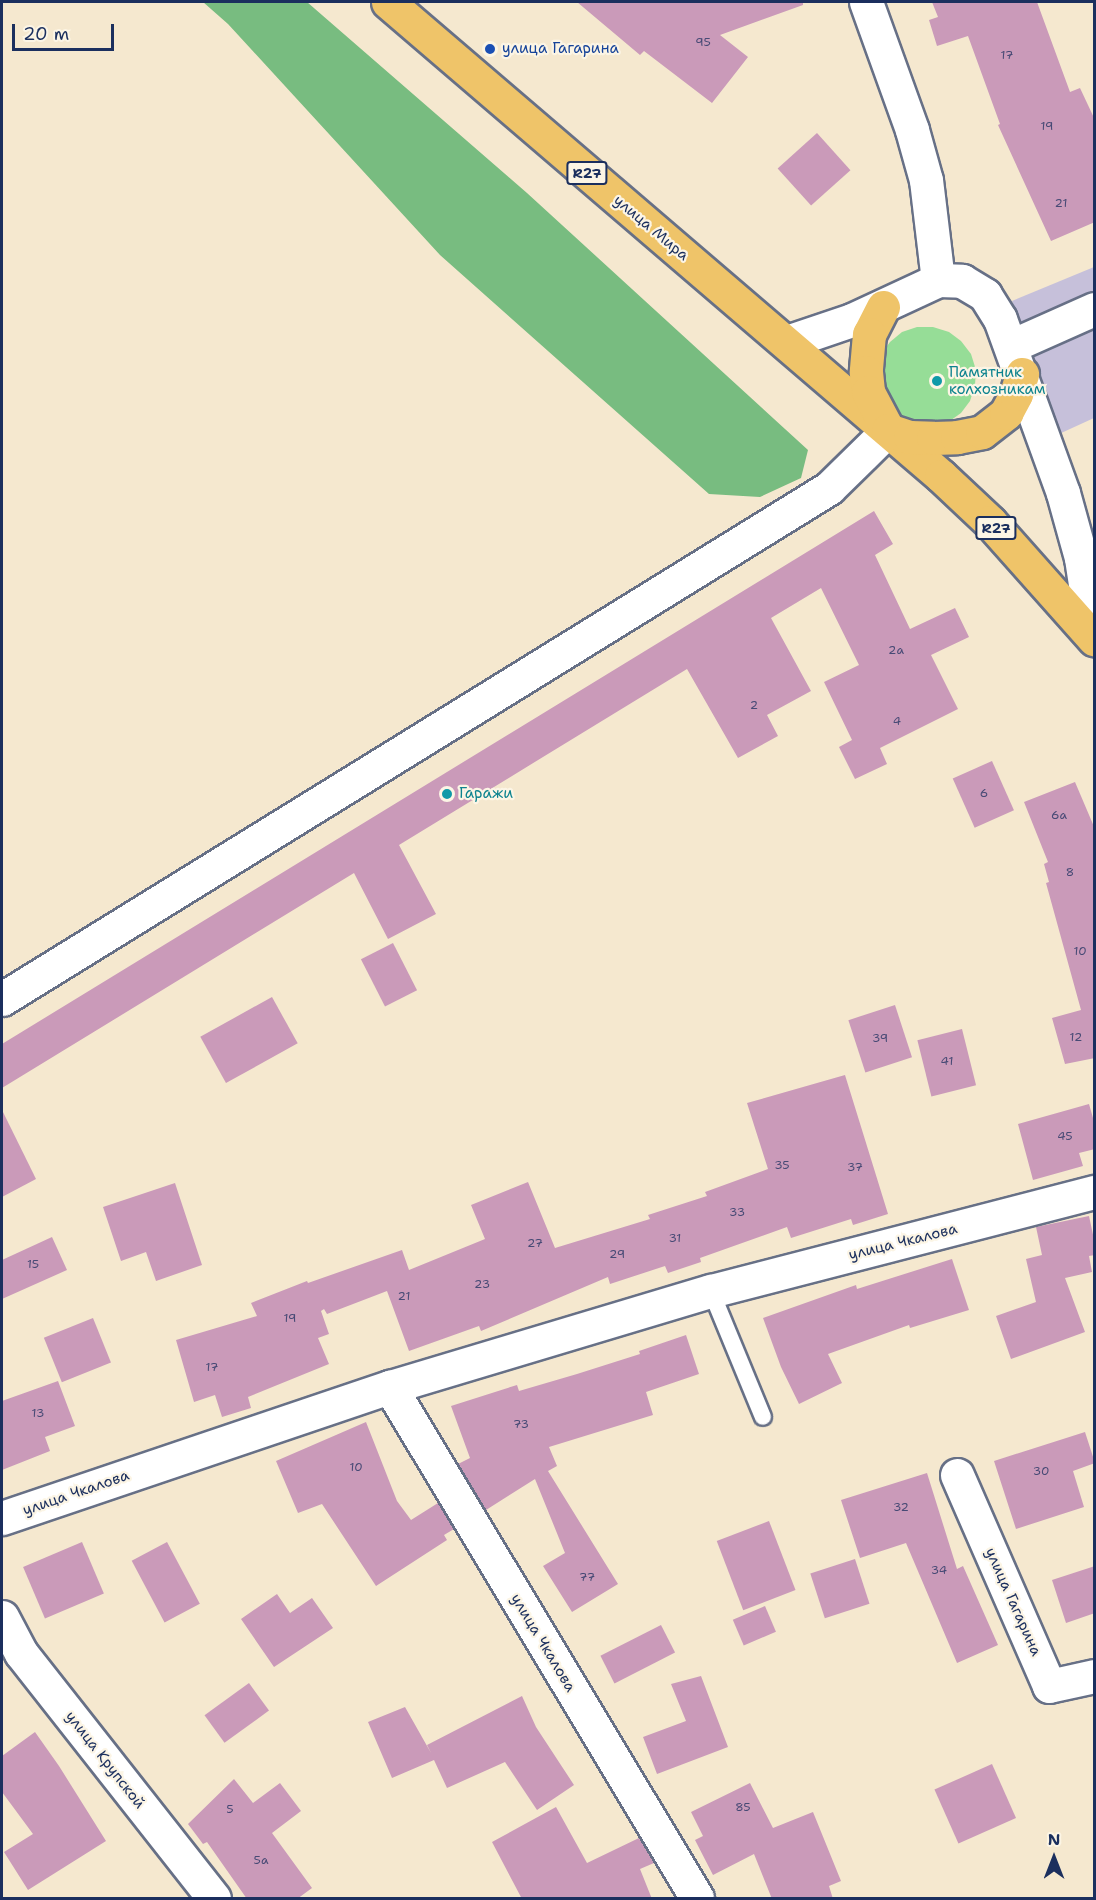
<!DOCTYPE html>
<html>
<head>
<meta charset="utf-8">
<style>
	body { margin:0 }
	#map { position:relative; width:1096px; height:1900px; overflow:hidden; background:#f5e8cf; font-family:"Shantell Sans",sans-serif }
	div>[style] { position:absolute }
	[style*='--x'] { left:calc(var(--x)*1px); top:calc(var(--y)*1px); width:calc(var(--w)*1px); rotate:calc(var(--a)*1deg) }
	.industrial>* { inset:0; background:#c6c0da }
	.green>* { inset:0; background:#96dd97 }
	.forest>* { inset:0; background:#78bc80 }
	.building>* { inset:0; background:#ca9ab9; transform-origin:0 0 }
	.roads { filter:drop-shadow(2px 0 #677086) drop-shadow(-2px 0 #677086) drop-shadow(0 2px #677086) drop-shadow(0 -2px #677086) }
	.service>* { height:16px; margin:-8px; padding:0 8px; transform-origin:8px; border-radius:8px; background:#fff }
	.minor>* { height:33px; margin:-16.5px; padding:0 16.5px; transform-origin:16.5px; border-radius:16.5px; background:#fff }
	.primary>* { height:33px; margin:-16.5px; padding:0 16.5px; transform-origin:16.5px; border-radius:16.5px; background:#efc469 }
	.dots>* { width:16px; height:16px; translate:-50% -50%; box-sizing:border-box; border:3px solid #fcf5e5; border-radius:50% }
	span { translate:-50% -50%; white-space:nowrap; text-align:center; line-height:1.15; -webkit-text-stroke:4.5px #fcf5e5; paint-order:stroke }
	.number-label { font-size:12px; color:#474a75 }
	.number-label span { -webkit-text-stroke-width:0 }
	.shield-label span { padding:2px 4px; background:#fcf5e5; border:2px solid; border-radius:4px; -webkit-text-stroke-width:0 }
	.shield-label { font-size:14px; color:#1b2f5e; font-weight:700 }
	.transit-label { font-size:15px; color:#164399 }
	.left { translate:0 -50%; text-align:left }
	.street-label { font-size:15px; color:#1b2f5e }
	.culture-label { font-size:15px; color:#0d838f }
	.frame { position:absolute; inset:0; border:3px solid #1b2f5e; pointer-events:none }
	.north { position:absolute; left:1024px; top:1828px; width:60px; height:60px; -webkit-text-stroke:4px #fcf5e5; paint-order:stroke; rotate:0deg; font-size:16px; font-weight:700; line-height:24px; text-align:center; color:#1b2f5e }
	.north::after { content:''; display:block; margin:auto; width:21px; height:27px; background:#1b2f5e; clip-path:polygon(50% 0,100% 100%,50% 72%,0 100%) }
	.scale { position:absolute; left:12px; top:24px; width:102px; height:27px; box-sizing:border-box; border:3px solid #1b2f5e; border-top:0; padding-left:8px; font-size:18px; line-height:21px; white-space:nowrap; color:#1b2f5e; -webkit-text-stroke:4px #fcf5e5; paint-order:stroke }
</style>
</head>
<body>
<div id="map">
	<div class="industrial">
		<div style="clip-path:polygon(1094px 267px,1094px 418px,1059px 434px,1012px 301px)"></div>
	</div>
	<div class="green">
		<div style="clip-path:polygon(917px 327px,933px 327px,949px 332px,961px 341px,971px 354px,976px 370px,975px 385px,970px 401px,961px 413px,947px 423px,912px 426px,884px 406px,879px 357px,890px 342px,902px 332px)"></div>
	</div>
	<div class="forest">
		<div style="clip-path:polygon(203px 2px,307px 2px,527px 193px,808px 450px,801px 478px,760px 497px,709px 494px,440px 255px,228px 24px)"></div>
	</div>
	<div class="building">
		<div style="clip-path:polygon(577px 2px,803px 2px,803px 5px,720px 35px,748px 57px,712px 103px,644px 51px,640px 55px)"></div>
		<div style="clip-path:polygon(932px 2px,1037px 2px,1070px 92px,1080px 88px,1095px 120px,1095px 222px,1051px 241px,998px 125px,1000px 124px,968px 36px,937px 46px,929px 20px,938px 17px)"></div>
		<div style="left:817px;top:133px;width:50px;height:53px;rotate:48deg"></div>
		<div style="clip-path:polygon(874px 511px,893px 544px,875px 555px,910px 629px,955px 608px,969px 637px,931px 655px,958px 709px,880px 748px,887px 764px,855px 779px,839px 747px,852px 740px,824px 682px,859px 665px,821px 588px,771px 618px,811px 691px,767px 715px,778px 736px,738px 758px,687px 669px,399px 845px,436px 914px,388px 939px,354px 873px,2px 1088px,2px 1044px)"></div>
		<div style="left:992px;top:761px;width:54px;height:43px;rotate:66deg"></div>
		<div style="clip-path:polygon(1075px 782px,1095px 829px,1095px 1058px,1065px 1064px,1052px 1018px,1081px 1010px,1046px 883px,1049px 882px,1044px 864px,1048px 862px,1024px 802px)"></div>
		<div style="left:393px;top:943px;width:53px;height:36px;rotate:63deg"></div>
		<div style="left:272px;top:997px;width:53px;height:82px;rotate:61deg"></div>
		<div style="left:895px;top:1005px;width:55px;height:49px;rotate:72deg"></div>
		<div style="left:962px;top:1029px;width:58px;height:46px;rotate:76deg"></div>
		<div style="clip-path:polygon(845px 1075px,888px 1214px,853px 1225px,851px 1219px,791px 1238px,787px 1227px,700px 1258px,701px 1262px,668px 1273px,665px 1266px,610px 1284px,608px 1277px,481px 1331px,479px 1326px,409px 1351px,387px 1291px,327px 1314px,324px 1309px,321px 1311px,329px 1334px,318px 1338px,329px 1364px,248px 1397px,251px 1408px,222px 1417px,215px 1395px,194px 1402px,176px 1340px,257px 1316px,251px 1303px,307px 1281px,308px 1283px,402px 1250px,409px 1270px,485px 1239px,471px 1205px,528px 1182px,555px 1248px,650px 1219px,648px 1215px,707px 1196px,705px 1192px,768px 1169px,747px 1103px)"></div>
		<div style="clip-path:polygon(1089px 1104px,1095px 1125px,1095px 1149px,1079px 1153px,1083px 1166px,1033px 1180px,1018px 1124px)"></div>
		<div style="clip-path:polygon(2px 1110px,36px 1179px,2px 1197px)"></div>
		<div style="clip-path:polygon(175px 1183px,202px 1265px,156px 1281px,146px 1252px,121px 1261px,103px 1207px)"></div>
		<div style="clip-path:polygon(1089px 1216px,1095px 1244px,1095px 1255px,1089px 1256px,1092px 1272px,1065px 1278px,1085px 1332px,1011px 1359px,996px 1316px,1036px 1302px,1026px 1259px,1042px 1255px,1036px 1227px)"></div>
		<div style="clip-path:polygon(52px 1237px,67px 1270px,2px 1299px,2px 1260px)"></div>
		<div style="clip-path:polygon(952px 1259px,969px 1310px,910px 1328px,909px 1325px,828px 1354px,842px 1383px,799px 1404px,781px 1367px,763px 1318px,856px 1285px,857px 1289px)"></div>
		<div style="left:93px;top:1318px;width:48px;height:53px;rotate:68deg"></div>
		<div style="clip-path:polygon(686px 1335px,699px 1374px,646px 1392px,653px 1415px,549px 1447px,557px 1466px,548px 1471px,618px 1584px,572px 1612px,543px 1566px,565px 1553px,535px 1479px,486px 1510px,458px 1464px,470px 1458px,451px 1406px,517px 1385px,519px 1391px,577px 1374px,640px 1354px,639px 1351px)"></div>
		<div style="clip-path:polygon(58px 1381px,75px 1426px,45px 1437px,50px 1451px,2px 1470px,2px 1401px)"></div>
		<div style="clip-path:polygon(366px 1422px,397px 1501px,411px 1520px,438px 1503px,454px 1529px,444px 1535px,447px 1540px,376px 1586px,322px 1504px,298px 1513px,276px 1461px)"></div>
		<div style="clip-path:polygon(1085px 1432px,1095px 1463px,1073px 1471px,1084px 1507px,1016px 1529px,994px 1461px)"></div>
		<div style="clip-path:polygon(927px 1473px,957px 1569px,963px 1566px,998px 1645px,957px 1663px,906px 1543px,860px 1558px,841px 1500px)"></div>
		<div style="left:769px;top:1521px;width:74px;height:56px;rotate:69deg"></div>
		<div style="left:82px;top:1542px;width:56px;height:64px;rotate:67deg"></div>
		<div style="left:167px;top:1542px;width:70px;height:40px;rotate:62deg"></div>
		<div style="left:855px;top:1559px;width:47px;height:47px;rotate:72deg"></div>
		<div style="clip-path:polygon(1095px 1566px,1095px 1613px,1066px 1623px,1052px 1580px)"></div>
		<div style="clip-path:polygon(277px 1594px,290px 1613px,312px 1598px,333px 1628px,274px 1667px,241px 1619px)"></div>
		<div style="left:765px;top:1606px;width:28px;height:35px;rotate:67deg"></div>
		<div style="left:661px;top:1625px;width:31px;height:68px;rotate:63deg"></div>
		<div style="clip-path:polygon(701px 1676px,728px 1747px,657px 1774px,643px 1737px,686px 1721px,671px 1684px)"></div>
		<div style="left:249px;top:1683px;width:34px;height:55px;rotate:54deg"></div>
		<div style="clip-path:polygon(522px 1696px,536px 1727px,574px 1785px,537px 1810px,505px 1762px,447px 1788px,434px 1760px,392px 1778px,368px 1722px,405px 1707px,431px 1753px,427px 1745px)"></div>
		<div style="clip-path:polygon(35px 1732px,59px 1766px,106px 1841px,28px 1890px,4px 1852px,33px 1834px,2px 1792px,2px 1756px)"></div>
		<div style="left:992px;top:1764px;width:59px;height:63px;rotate:66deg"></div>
		<div style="clip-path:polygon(234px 1779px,253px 1803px,280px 1783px,301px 1811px,272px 1833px,312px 1888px,297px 1899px,247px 1899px,207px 1842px,203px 1844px,188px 1824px)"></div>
		<div style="clip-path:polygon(750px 1783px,773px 1828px,813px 1812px,841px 1881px,829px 1886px,833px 1899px,772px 1899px,754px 1854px,713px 1875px,695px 1840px,703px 1836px,691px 1812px)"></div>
		<div style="clip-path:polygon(556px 1807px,587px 1863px,639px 1838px,654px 1863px,640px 1869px,652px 1899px,522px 1899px,492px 1842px)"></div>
	</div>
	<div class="roads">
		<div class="service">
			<div style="--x:711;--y:1291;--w:136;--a:67.6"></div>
		</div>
		<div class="minor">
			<div style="--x:866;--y:2;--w:136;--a:70.2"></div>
			<div style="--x:912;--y:130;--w:52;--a:74.4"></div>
			<div style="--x:926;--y:180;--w:101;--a:83.2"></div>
			<div style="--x:787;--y:342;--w:69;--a:-18.7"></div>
			<div style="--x:852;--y:320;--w:95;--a:-24.9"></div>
			<div style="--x:938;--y:280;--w:24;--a:2"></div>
			<div style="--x:962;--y:281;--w:27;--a:31"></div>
			<div style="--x:985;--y:295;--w:28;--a:58"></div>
			<div style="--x:1000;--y:319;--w:185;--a:70.1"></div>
			<div style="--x:1063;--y:493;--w:67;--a:74.5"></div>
			<div style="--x:1081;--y:558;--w:79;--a:81.3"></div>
			<div style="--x:1011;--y:346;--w:91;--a:-24"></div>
			<div style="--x:2;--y:999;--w:972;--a:-31.71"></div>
			<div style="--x:829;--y:488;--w:83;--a:-44.5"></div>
			<div style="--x:390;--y:1387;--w:596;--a:59"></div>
			<div style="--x:957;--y:1475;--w:230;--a:66.4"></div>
			<div style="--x:1049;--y:1686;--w:46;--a:-12.5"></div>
			<div style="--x:2;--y:1518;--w:410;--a:-18.7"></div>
			<div style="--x:390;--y:1387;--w:335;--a:-16.7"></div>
			<div style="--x:711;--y:1291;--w:396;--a:-14.5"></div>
			<div style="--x:2;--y:1617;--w:41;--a:62.2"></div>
			<div style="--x:21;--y:1653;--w:312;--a:51.8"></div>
		</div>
		<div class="primary">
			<div style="--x:388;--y:2;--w:728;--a:40.6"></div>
			<div style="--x:941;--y:476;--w:67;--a:43.2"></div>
			<div style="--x:990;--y:522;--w:157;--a:48.4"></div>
			<div style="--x:883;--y:307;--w:30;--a:117"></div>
			<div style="--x:869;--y:334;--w:38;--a:95"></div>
			<div style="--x:866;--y:372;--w:20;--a:84"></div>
			<div style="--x:868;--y:392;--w:43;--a:62.2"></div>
			<div style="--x:888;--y:430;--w:23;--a:18"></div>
			<div style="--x:910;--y:437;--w:23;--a:2"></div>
			<div style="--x:933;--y:438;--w:24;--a:-2"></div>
			<div style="--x:957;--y:437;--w:25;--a:-11"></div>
			<div style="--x:982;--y:432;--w:31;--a:-38"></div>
			<div style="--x:1006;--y:413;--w:21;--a:-62"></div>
			<div style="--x:1016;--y:394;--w:21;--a:-73"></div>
		</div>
	</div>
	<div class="dots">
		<div style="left:490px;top:49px;background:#1a4fb4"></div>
		<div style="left:937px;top:381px;background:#0f9aa8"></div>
		<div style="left:447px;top:794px;background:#0f9aa8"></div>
	</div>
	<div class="number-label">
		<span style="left:703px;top:43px">95</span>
		<span style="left:1007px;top:56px">17</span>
		<span style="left:1047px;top:127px">19</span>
		<span style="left:1061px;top:204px">21</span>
		<span style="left:896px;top:651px">2а</span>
		<span style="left:754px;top:706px">2</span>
		<span style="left:897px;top:722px">4</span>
		<span style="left:984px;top:794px">6</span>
		<span style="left:1059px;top:816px">6а</span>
		<span style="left:1070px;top:873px">8</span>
		<span style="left:1080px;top:952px">10</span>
		<span style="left:1076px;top:1038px">12</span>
		<span style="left:880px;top:1039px">39</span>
		<span style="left:947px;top:1062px">41</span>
		<span style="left:1065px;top:1137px">45</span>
		<span style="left:782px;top:1166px">35</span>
		<span style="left:855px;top:1168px">37</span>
		<span style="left:737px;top:1213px">33</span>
		<span style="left:675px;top:1239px">31</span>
		<span style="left:535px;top:1244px">27</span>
		<span style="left:617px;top:1255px">29</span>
		<span style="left:33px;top:1265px">15</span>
		<span style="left:482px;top:1285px">23</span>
		<span style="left:404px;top:1297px">21</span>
		<span style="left:290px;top:1319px">19</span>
		<span style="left:212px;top:1368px">17</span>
		<span style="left:38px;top:1414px">13</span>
		<span style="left:521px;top:1425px">73</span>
		<span style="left:356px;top:1468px">10</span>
		<span style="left:1041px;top:1472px">30</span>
		<span style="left:901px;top:1508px">32</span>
		<span style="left:939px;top:1571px">34</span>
		<span style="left:587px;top:1578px">77</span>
		<span style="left:743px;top:1808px">85</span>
		<span style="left:230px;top:1810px">5</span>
		<span style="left:261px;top:1861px">5а</span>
	</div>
	<div class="shield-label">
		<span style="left:587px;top:173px">R27</span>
		<span style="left:996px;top:528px">R27</span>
	</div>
	<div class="transit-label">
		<span class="left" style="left:502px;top:49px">улица Гагарина</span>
	</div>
	<div class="street-label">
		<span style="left:651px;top:228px;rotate:40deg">улица Мира</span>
		<span style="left:903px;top:1242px;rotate:-14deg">улица Чкалова</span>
		<span style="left:76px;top:1493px;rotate:-19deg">улица Чкалова</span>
		<span style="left:1013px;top:1602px;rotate:66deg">улица Гагарина</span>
		<span style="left:543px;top:1643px;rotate:59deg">улица Чкалова</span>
		<span style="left:105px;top:1760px;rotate:52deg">улица Крупской</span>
	</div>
	<div class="culture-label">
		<span class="left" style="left:949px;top:381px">Памятник<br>колхозникам</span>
		<span class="left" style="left:459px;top:794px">Гаражи</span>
	</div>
	<div class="frame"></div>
	<div class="north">N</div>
	<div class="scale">20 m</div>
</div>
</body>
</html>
